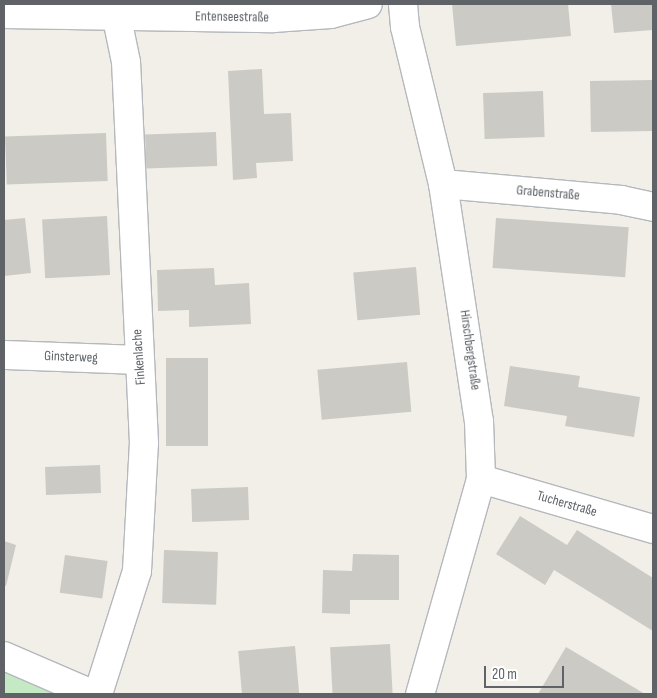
<!DOCTYPE html>
<html>
<head>
<meta charset="utf-8">
<style>
	body { margin:0 }
	#map { position:relative; width:657px; height:698px; overflow:hidden; background:#f1efe8; font-family:"Sofia Sans Condensed",sans-serif }
	div>[style] { position:absolute }
	[style*='--x'] { left:calc(var(--x)*1px); top:calc(var(--y)*1px); width:calc(var(--w)*1px); rotate:calc(var(--a)*1deg) }
	.green>* { inset:0; background:#c5e8c5 }
	.building>* { inset:0; background:#cccac5; transform-origin:0 0 }
	.roads { filter:drop-shadow(1px 0 #b5b8bc) drop-shadow(-1px 0 #b5b8bc) drop-shadow(0 1px #b5b8bc) drop-shadow(0 -1px #b5b8bc) }
	.minor>* { height:28px; margin:-14px; padding:0 14px; transform-origin:14px; border-radius:14px; background:#fff }
	span { translate:-50% -50%; white-space:nowrap; text-align:center; line-height:1.15; -webkit-text-stroke:4.5px #fff; paint-order:stroke }
	.street-label { font-size:14px; color:#5f6368 }
	.frame { position:absolute; inset:0; border:5px solid #5f6368; pointer-events:none }
	.scale { position:absolute; left:484px; top:666px; width:80px; height:22px; box-sizing:border-box; border:2px solid #5f6368; border-top:0; padding-left:6px; font-size:15px; line-height:18px; white-space:nowrap; color:#5f6368; -webkit-text-stroke:4px #fff; paint-order:stroke }
</style>
</head>
<body>
<div id="map">
	<div class="green">
		<div style="clip-path:polygon(4px 668px,66px 694px,4px 694px)"></div>
	</div>
	<div class="building">
		<div style="clip-path:polygon(452px 4px,568px 4px,571px 36px,456px 46px)"></div>
		<div style="clip-path:polygon(611px 4px,653px 4px,653px 30px,614px 33px)"></div>
		<div style="clip-path:polygon(262px 69px,264px 114px,291px 113px,293px 161px,256px 163px,257px 178px,233px 180px,228px 71px)"></div>
		<div style="left:652px;top:80px;width:51px;height:62px;rotate:89deg"></div>
		<div style="left:543px;top:91px;width:46px;height:60px;rotate:88deg"></div>
		<div style="left:216px;top:132px;width:34px;height:71px;rotate:88deg"></div>
		<div style="left:106px;top:133px;width:48px;height:101px;rotate:88deg"></div>
		<div style="left:107px;top:216px;width:59px;height:65px;rotate:87deg"></div>
		<div style="clip-path:polygon(25px 218px,31px 273px,4px 276px,4px 220px)"></div>
		<div style="left:496px;top:218px;width:133px;height:50px;rotate:4deg"></div>
		<div style="left:416px;top:267px;width:48px;height:63px;rotate:85deg"></div>
		<div style="clip-path:polygon(214px 268px,215px 285px,249px 283px,251px 324px,189px 327px,189px 310px,158px 311px,157px 270px)"></div>
		<div style="left:166px;top:358px;width:42px;height:88px"></div>
		<div style="left:407px;top:362px;width:50px;height:90px;rotate:85deg"></div>
		<div style="clip-path:polygon(510px 366px,580px 376px,578px 387px,640px 397px,634px 437px,565px 426px,567px 416px,504px 406px)"></div>
		<div style="left:100px;top:465px;width:28px;height:55px;rotate:88deg"></div>
		<div style="left:248px;top:487px;width:33px;height:57px;rotate:88deg"></div>
		<div style="clip-path:polygon(520px 516px,567px 545px,577px 530px,653px 578px,653px 631px,554px 570px,545px 585px,496px 554px)"></div>
		<div style="clip-path:polygon(4px 541px,16px 545px,6px 586px,4px 586px)"></div>
		<div style="left:164px;top:550px;width:54px;height:53px;rotate:2deg"></div>
		<div style="clip-path:polygon(353px 554px,399px 555px,399px 600px,350px 600px,350px 614px,322px 613px,323px 570px,352px 571px)"></div>
		<div style="left:65px;top:555px;width:43px;height:38px;rotate:8deg"></div>
		<div style="left:390px;top:644px;width:50px;height:60px;rotate:87deg"></div>
		<div style="left:295px;top:646px;width:48px;height:57px;rotate:85deg"></div>
		<div style="clip-path:polygon(566px 647px,645px 694px,538px 694px)"></div>
	</div>
	<div class="roads">
		<div class="minor">
			<div style="--x:403;--y:4;--w:23;--a:85"></div>
			<div style="--x:405;--y:27;--w:162;--a:76.4"></div>
			<div style="--x:443;--y:184;--w:240;--a:81.4"></div>
			<div style="--x:479;--y:421;--w:58;--a:88"></div>
			<div style="--x:481;--y:479;--w:223;--a:105.8"></div>
			<div style="--x:4;--y:14;--w:269;--a:0.9"></div>
			<div style="--x:273;--y:18;--w:58;--a:-3.9"></div>
			<div style="--x:331;--y:14;--w:38;--a:-15"></div>
			<div style="--x:443;--y:184;--w:179;--a:5.1"></div>
			<div style="--x:621;--y:200;--w:33;--a:12"></div>
			<div style="--x:4;--y:355;--w:135;--a:2.1"></div>
			<div style="--x:481;--y:479;--w:179;--a:16.2"></div>
			<div style="--x:4;--y:656;--w:96;--a:23.4"></div>
			<div style="--x:98;--y:694;--w:129;--a:-72.4"></div>
			<div style="--x:137;--y:571;--w:128;--a:-86.9"></div>
			<div style="--x:144;--y:443;--w:381;--a:-92.7"></div>
			<div style="--x:126;--y:62;--w:59;--a:-101.7"></div>
		</div>
	</div>
	<div class="street-label">
		<span style="left:232px;top:17px;rotate:1deg">Entenseestraße</span>
		<span style="left:548px;top:193px;rotate:5deg">Grabenstraße</span>
		<span style="left:470px;top:350px;rotate:82deg">Hirschbergstraße</span>
		<span style="left:71px;top:357px;rotate:2deg">Ginsterweg</span>
		<span style="left:139px;top:357px;rotate:-94deg">Finkenlache</span>
		<span style="left:567px;top:504px;rotate:16deg">Tucherstraße</span>
	</div>
	<div class="frame"></div>
	<div class="scale">20 m</div>
</div>
</body>
</html>
